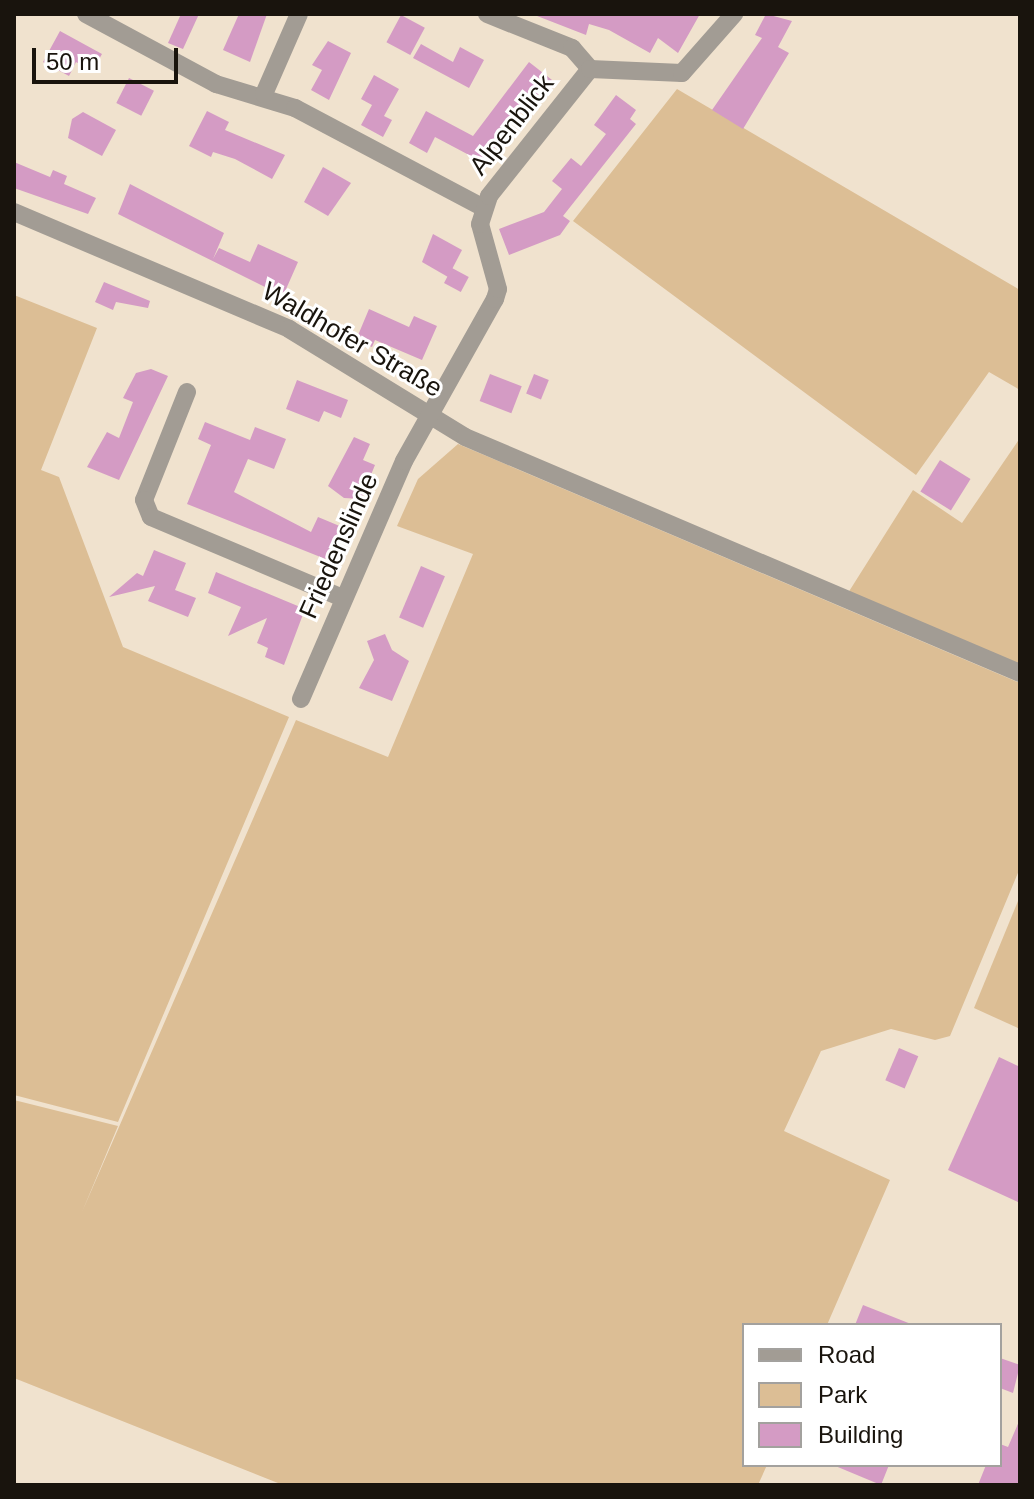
<!DOCTYPE html>
<html>
<head>
<meta charset="utf-8">
<style>
	body { margin:0 }
	#map { position:relative; width:1034px; height:1499px; overflow:hidden; background:#f0e2ce; font-family:Helvetica,sans-serif }
	div>[style] { position:absolute }
	[style*='--x'] { left:calc(var(--x)*1px); top:calc(var(--y)*1px); width:calc(var(--w)*1px); rotate:calc(var(--a)*1deg) }
	.green>* { inset:0; background:#dcbe95 }
	.building>* { inset:0; background:#d49bc4; transform-origin:0 0 }
	.minor>* { height:18px; margin:-9px; padding:0 9px; transform-origin:9px; border-radius:9px; background:#a29c94 }
	span { translate:-50% -50%; white-space:nowrap; text-align:center; line-height:1.15; -webkit-text-stroke:6px #fff; paint-order:stroke }
	.street-label { font-size:26px; color:#19140d }
	.frame { position:absolute; inset:0; border:16px solid #19140d; pointer-events:none }
	.legend { position:absolute; left:742px; top:1323px; width:260px; height:144px; box-sizing:border-box; background:#fff; border:2px solid #a3a19e; margin:0; padding:10px 14px; list-style:none; font-size:24px; color:#19140d }
	.legend li { display:flex; align-items:center; gap:16px; height:40px }
	.legend b { width:40px; border:2px solid #a3a19e }
	.scale { position:absolute; left:32px; top:48px; width:146px; height:36px; box-sizing:border-box; border:4px solid #19140d; border-top:0; padding-left:10px; font-size:24px; line-height:28px; white-space:nowrap; color:#19140d; -webkit-text-stroke:6px #fff; paint-order:stroke }
</style>
</head>
<body>
<div id="map">
	<div class="green">
		<div style="clip-path:polygon(677px 89px,1020px 290px,1020px 390px,989px 372px,916px 475px,573px 221px)"></div>
		<div style="clip-path:polygon(14px 295px,97px 328px,41px 470px,59px 477px,123px 647px,289px 717px,118px 1122px,14px 1095px)"></div>
		<div style="clip-path:polygon(1020px 438px,1020px 664px,848px 593px,913px 490px,962px 523px)"></div>
		<div style="clip-path:polygon(458px 444px,1020px 683px,1020px 868px,950px 1036px,935px 1040px,891px 1029px,821px 1051px,784px 1131px,890px 1180px,827px 1325px,744px 1325px,744px 1465px,767px 1465px,758px 1485px,283px 1485px,14px 1378px,14px 1100px,118px 1126px,82px 1212px,296px 720px,388px 757px,473px 554px,397px 526px,418px 479px)"></div>
		<div style="clip-path:polygon(1018px 901px,1020px 901px,1020px 1029px,974px 1008px)"></div>
	</div>
	<div class="building">
		<div style="clip-path:polygon(181px 14px,199px 14px,183px 49px,168px 43px)"></div>
		<div style="clip-path:polygon(239px 14px,267px 14px,250px 62px,223px 50px)"></div>
		<div style="clip-path:polygon(532px 14px,700px 14px,678px 53px,658px 38px,650px 53px,609px 30px,589px 24px,586px 35px)"></div>
		<div style="clip-path:polygon(766px 14px,792px 21px,778px 47px,789px 53px,743px 129px,712px 110px,762px 38px,755px 35px)"></div>
		<div style="left:401px;top:15px;width:27px;height:31px;rotate:28deg"></div>
		<div style="clip-path:polygon(60px 31px,102px 54px,92px 71px,76px 62px,69px 76px,43px 62px)"></div>
		<div style="clip-path:polygon(328px 41px,351px 53px,329px 100px,311px 90px,322px 70px,312px 65px)"></div>
		<div style="clip-path:polygon(421px 44px,453px 62px,460px 47px,484px 60px,469px 88px,413px 58px)"></div>
		<div style="clip-path:polygon(529px 62px,552px 80px,503px 132px,486px 164px,435px 137px,427px 153px,409px 143px,426px 111px,473px 136px)"></div>
		<div style="clip-path:polygon(374px 75px,399px 89px,384px 116px,392px 120px,383px 137px,361px 125px,372px 105px,361px 99px)"></div>
		<div style="left:129px;top:78px;width:28px;height:28px;rotate:27deg"></div>
		<div style="clip-path:polygon(616px 95px,636px 110px,630px 119px,636px 124px,563px 216px,570px 221px,560px 235px,509px 255px,499px 229px,544px 212px,562px 189px,552px 181px,571px 158px,581px 166px,606px 134px,594px 125px)"></div>
		<div style="clip-path:polygon(207px 111px,229px 122px,225px 130px,285px 155px,272px 179px,235px 159px,213px 152px,211px 157px,189px 146px)"></div>
		<div style="clip-path:polygon(83px 112px,116px 130px,102px 156px,68px 138px,72px 119px)"></div>
		<div style="clip-path:polygon(14px 162px,50px 177px,53px 170px,67px 176px,64px 184px,96px 198px,88px 214px,14px 188px)"></div>
		<div style="clip-path:polygon(323px 167px,351px 183px,328px 216px,304px 202px)"></div>
		<div style="clip-path:polygon(130px 184px,224px 233px,213px 259px,219px 248px,250px 262px,258px 244px,298px 262px,283px 296px,118px 214px)"></div>
		<div style="clip-path:polygon(433px 234px,462px 250px,448px 277px,422px 262px)"></div>
		<div style="left:452px;top:268px;width:19px;height:17px;rotate:28deg"></div>
		<div style="clip-path:polygon(104px 282px,150px 301px,148px 308px,116px 302px,113px 310px,95px 302px)"></div>
		<div style="clip-path:polygon(369px 309px,409px 327px,414px 316px,437px 326px,422px 360px,375px 340px,372px 347px,356px 340px)"></div>
		<div style="clip-path:polygon(151px 369px,168px 376px,119px 480px,87px 467px,107px 432px,119px 438px,133px 402px,123px 398px,136px 373px)"></div>
		<div style="left:490px;top:374px;width:34px;height:29px;rotate:21deg"></div>
		<div style="left:534px;top:374px;width:16px;height:21px;rotate:22deg"></div>
		<div style="clip-path:polygon(297px 380px,348px 400px,341px 418px,324px 411px,319px 422px,286px 409px)"></div>
		<div style="clip-path:polygon(205px 422px,250px 440px,255px 427px,286px 439px,274px 469px,248px 459px,234px 492px,311px 532px,318px 517px,342px 527px,328px 560px,187px 504px,211px 445px,198px 439px)"></div>
		<div style="clip-path:polygon(354px 437px,370px 444px,363px 460px,375px 465px,361px 499px,344px 498px,328px 486px)"></div>
		<div style="left:940px;top:460px;width:36px;height:37px;rotate:32deg"></div>
		<div style="clip-path:polygon(154px 550px,186px 563px,175px 590px,196px 598px,188px 617px,148px 601px,155px 586px,109px 597px,137px 573px,143px 576px)"></div>
		<div style="left:421px;top:566px;width:26px;height:56px;rotate:23deg"></div>
		<div style="clip-path:polygon(216px 572px,305px 609px,284px 665px,265px 657px,268px 648px,257px 643px,267px 618px,228px 636px,241px 607px,208px 593px)"></div>
		<div style="clip-path:polygon(385px 634px,392px 650px,409px 661px,392px 701px,359px 688px,374px 660px,367px 641px)"></div>
		<div style="left:899px;top:1048px;width:21px;height:35px;rotate:23deg"></div>
		<div style="clip-path:polygon(999px 1057px,1020px 1067px,1020px 1203px,948px 1170px)"></div>
		<div style="clip-path:polygon(863px 1305px,911px 1324px,910px 1325px,855px 1325px)"></div>
		<div style="clip-path:polygon(1000px 1358px,1020px 1365px,1013px 1393px,1000px 1388px)"></div>
		<div style="clip-path:polygon(1020px 1419px,1020px 1485px,978px 1485px,986px 1465px,1000px 1465px,1000px 1444px,1008px 1447px)"></div>
		<div style="clip-path:polygon(833px 1465px,889px 1465px,881px 1485px)"></div>
	</div>
	<div class="minor">
		<div style="--x:86;--y:14;--w:148;--a:28.3"></div>
		<div style="--x:216;--y:84;--w:83;--a:16.9"></div>
		<div style="--x:295;--y:108;--w:214;--a:27.9"></div>
		<div style="--x:487;--y:14;--w:92;--a:21.8"></div>
		<div style="--x:572;--y:48;--w:28;--a:49"></div>
		<div style="--x:264;--y:94;--w:87;--a:-66.4"></div>
		<div style="--x:14;--y:212;--w:299;--a:23"></div>
		<div style="--x:289;--y:329;--w:206;--a:31.5"></div>
		<div style="--x:465;--y:437;--w:603;--a:23.04"></div>
		<div style="--x:187;--y:392;--w:116;--a:111.7"></div>
		<div style="--x:144;--y:500;--w:18;--a:68"></div>
		<div style="--x:151;--y:517;--w:208;--a:22.9"></div>
		<div style="--x:301;--y:699;--w:259;--a:-66.6"></div>
		<div style="--x:404;--y:461;--w:186;--a:-60.7"></div>
		<div style="--x:495;--y:299;--w:10;--a:-73"></div>
		<div style="--x:498;--y:289;--w:67;--a:-105.5"></div>
		<div style="--x:480;--y:224;--w:29;--a:-72"></div>
		<div style="--x:489;--y:196;--w:162;--a:-51.5"></div>
		<div style="--x:590;--y:69;--w:92;--a:2.5"></div>
		<div style="--x:682;--y:73;--w:79;--a:-48.6"></div>
	</div>
	<div class="street-label">
		<span style="left:512px;top:125px;rotate:-52deg">Alpenblick</span>
		<span style="left:352px;top:340px;rotate:30deg">Waldhofer Straße</span>
		<span style="left:339px;top:546px;rotate:-66deg">Friedenslinde</span>
	</div>
	<div class="frame"></div>
	<ul class="legend">
	<li><b style="height:10px;background:#a29c94"></b>Road</li>
	<li><b style="height:22px;background:#dcbe95"></b>Park</li>
	<li><b style="height:22px;background:#d49bc4"></b>Building</li>
	</ul>
	<div class="scale">50 m</div>
</div>
</body>
</html>
